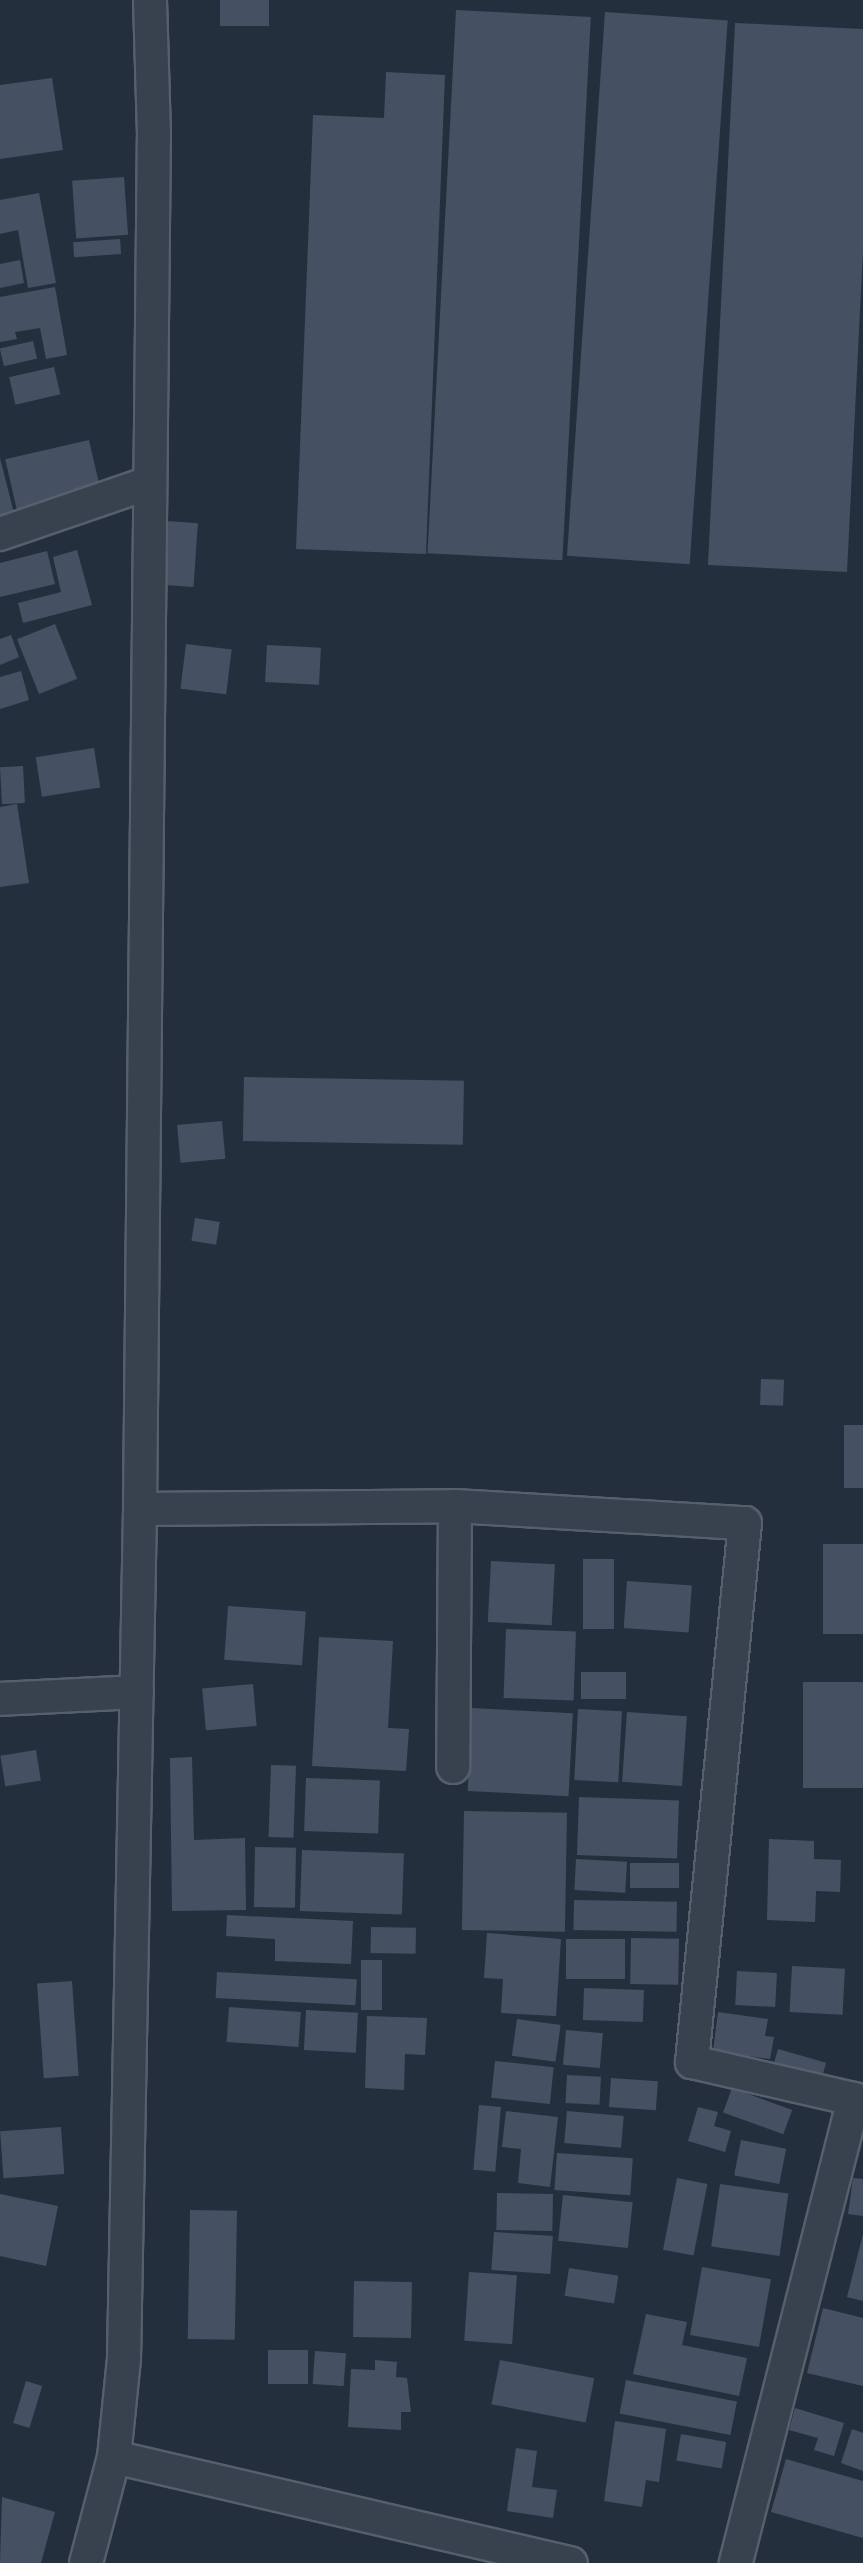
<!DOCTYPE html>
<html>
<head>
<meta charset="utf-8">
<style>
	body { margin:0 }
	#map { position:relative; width:863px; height:2563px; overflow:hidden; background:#242f3e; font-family:Commissioner,sans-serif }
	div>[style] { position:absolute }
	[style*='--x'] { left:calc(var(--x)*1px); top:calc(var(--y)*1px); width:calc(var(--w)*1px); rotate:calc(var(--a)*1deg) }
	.building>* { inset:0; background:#455162; transform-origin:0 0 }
	.roads { filter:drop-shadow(2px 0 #565f6c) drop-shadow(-2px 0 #565f6c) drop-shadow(0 2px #565f6c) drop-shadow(0 -2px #565f6c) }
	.street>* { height:32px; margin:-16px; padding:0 16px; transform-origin:16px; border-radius:16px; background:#38414e }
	span { translate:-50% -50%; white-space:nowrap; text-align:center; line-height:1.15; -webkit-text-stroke:8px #1d2633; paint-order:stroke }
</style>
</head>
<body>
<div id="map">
	<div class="building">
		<div style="left:220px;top:0;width:49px;height:26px"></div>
		<div style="left:456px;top:10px;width:135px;height:544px;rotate:3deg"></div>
		<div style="left:605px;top:12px;width:123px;height:545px;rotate:4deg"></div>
		<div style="clip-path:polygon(735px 23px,863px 29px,863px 251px,847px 572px,708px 565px)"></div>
		<div style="clip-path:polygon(386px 72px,445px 75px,426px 554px,296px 549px,313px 115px,384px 118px)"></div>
		<div style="clip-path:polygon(52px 78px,63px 150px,0 159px,0 85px)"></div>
		<div style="left:124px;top:177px;width:58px;height:52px;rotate:86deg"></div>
		<div style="clip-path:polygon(39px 193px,56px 283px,28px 288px,18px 230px,0 234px,0 200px)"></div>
		<div style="left:120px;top:239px;width:15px;height:47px;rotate:86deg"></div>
		<div style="clip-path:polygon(20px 260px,24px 283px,0 288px,0 264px)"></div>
		<div style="clip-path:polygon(55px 287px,67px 355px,46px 359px,40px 328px,15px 332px,17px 339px,0 342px,0 297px)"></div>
		<div style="left:33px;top:341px;width:18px;height:34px;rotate:77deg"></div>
		<div style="left:54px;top:367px;width:28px;height:46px;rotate:77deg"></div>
		<div style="left:89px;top:440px;width:54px;height:86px;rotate:77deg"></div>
		<div style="clip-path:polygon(0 458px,16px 521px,0 525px)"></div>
		<div style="left:166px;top:521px;width:32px;height:64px;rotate:4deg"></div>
		<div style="clip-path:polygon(77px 550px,92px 605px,23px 623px,18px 603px,61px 592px,53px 557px)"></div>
		<div style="clip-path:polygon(47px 551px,55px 584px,0 597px,0 563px)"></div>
		<div style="left:55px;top:624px;width:59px;height:41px;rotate:68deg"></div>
		<div style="clip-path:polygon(11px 635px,19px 657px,0 665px,0 639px)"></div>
		<div style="left:186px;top:644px;width:46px;height:45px;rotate:7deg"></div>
		<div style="left:267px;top:645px;width:54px;height:37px;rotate:3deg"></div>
		<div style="clip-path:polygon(21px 671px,29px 700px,0 709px,0 677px)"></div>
		<div style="left:94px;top:748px;width:40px;height:59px;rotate:81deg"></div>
		<div style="left:23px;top:766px;width:37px;height:23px;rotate:87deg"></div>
		<div style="clip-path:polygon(17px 804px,29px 883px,0 887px,0 807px)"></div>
		<div style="left:244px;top:1077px;width:220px;height:64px;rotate:1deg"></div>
		<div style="left:222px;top:1121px;width:38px;height:45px;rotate:85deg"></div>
		<div style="left:195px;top:1218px;width:25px;height:23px;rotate:9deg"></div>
		<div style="left:761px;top:1379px;width:23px;height:26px;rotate:2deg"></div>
		<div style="left:844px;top:1425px;width:19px;height:63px"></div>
		<div style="left:823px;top:1544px;width:40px;height:90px"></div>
		<div style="left:583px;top:1559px;width:31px;height:70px"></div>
		<div style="left:491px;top:1561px;width:64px;height:61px;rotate:3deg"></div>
		<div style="left:627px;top:1581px;width:65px;height:47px;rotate:4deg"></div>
		<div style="left:228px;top:1606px;width:78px;height:54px;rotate:4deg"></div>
		<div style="left:506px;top:1629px;width:70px;height:69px;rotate:2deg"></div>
		<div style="clip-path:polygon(319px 1637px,393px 1641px,388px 1728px,409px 1729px,406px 1771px,312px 1766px)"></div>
		<div style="left:581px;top:1672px;width:45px;height:27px"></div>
		<div style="left:803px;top:1682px;width:60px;height:106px"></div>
		<div style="left:253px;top:1684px;width:42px;height:51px;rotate:85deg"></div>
		<div style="left:472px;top:1708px;width:101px;height:83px;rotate:3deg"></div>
		<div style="left:578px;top:1709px;width:44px;height:71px;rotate:3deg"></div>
		<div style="left:627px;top:1712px;width:60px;height:70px;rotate:4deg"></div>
		<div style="left:36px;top:1750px;width:31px;height:36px;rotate:81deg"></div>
		<div style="clip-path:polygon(192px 1757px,194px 1840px,245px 1838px,246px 1910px,172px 1911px,170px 1758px)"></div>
		<div style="left:271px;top:1765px;width:25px;height:72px;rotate:2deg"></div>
		<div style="left:306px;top:1778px;width:74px;height:53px;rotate:2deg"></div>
		<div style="left:579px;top:1797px;width:100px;height:58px;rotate:2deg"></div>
		<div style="left:464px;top:1811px;width:103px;height:119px;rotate:1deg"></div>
		<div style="clip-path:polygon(769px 1839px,814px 1841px,814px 1859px,841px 1860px,840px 1892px,816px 1891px,815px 1922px,767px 1920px)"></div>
		<div style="left:255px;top:1847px;width:41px;height:60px;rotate:1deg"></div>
		<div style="left:302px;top:1850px;width:102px;height:61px;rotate:2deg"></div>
		<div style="left:576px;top:1859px;width:51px;height:31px;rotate:3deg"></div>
		<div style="left:630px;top:1863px;width:49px;height:25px"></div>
		<div style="left:574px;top:1900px;width:103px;height:30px;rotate:1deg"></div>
		<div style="clip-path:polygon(227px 1915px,353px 1921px,351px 1964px,275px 1961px,275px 1939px,226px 1936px)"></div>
		<div style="left:371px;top:1927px;width:45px;height:26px;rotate:1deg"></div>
		<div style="clip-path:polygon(487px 1933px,561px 1939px,556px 2016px,501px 2013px,503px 1979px,484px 1978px)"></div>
		<div style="left:631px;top:1938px;width:48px;height:46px;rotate:1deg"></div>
		<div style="left:566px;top:1939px;width:59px;height:40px"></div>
		<div style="left:361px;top:1960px;width:21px;height:50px"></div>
		<div style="left:792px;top:1966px;width:53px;height:46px;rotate:3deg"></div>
		<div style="left:737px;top:1971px;width:40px;height:34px;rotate:3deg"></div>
		<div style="left:217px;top:1972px;width:140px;height:26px;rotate:3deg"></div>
		<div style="left:72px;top:1981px;width:95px;height:35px;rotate:86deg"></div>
		<div style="left:584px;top:1988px;width:60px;height:32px;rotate:2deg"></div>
		<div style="left:229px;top:2007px;width:72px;height:35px;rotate:4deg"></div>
		<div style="left:306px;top:2010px;width:52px;height:40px;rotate:3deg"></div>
		<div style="clip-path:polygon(718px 2012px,768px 2019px,765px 2036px,774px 2037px,770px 2059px,713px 2051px)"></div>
		<div style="clip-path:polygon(367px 2016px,427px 2018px,425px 2055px,405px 2054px,404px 2090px,365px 2088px)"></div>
		<div style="left:517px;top:2019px;width:44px;height:37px;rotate:8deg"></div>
		<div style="left:566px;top:2030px;width:37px;height:35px;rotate:5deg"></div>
		<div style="left:778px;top:2049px;width:50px;height:16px;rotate:16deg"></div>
		<div style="left:495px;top:2061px;width:59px;height:37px;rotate:6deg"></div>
		<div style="left:567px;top:2075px;width:34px;height:28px;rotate:3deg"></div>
		<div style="left:611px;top:2078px;width:47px;height:29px;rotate:4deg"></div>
		<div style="left:732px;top:2088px;width:64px;height:26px;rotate:20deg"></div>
		<div style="left:479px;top:2105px;width:22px;height:65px;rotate:5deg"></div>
		<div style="clip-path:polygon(698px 2107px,718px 2112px,714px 2126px,731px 2131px,725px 2152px,688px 2141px)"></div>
		<div style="clip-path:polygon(506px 2111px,558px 2117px,550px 2187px,518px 2183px,521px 2149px,502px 2147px)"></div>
		<div style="left:567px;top:2111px;width:57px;height:32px;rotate:5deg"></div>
		<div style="left:61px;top:2127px;width:47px;height:61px;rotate:86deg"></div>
		<div style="left:741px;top:2140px;width:46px;height:36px;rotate:11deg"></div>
		<div style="left:557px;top:2153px;width:76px;height:37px;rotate:4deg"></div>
		<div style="left:677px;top:2178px;width:31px;height:73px;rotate:11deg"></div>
		<div style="clip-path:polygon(853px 2178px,863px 2179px,863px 2216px,848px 2214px)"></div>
		<div style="left:720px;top:2184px;width:69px;height:63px;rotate:8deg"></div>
		<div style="left:497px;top:2193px;width:56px;height:37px;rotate:1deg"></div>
		<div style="clip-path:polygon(0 2194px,58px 2206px,46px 2266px,0 2256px)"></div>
		<div style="left:563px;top:2195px;width:70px;height:46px;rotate:6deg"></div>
		<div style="left:190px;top:2210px;width:47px;height:129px;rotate:1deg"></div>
		<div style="left:494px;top:2232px;width:59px;height:38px;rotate:4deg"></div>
		<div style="clip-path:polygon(863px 2234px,863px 2301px,847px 2297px)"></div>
		<div style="left:702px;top:2267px;width:70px;height:69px;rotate:10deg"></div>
		<div style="left:569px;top:2268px;width:50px;height:28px;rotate:9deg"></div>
		<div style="left:469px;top:2272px;width:48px;height:69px;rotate:4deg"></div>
		<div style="left:354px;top:2281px;width:58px;height:56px;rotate:1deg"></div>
		<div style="clip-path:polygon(823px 2308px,863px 2318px,863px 2386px,807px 2373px)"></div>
		<div style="clip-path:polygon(646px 2314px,687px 2322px,682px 2345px,747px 2358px,739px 2396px,633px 2374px)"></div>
		<div style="left:268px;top:2350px;width:40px;height:34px"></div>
		<div style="left:315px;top:2351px;width:31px;height:33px;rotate:4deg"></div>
		<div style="clip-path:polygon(375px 2360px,397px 2362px,396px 2377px,407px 2378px,411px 2412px,401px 2412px,401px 2430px,348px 2427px,351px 2369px,375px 2370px)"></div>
		<div style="left:500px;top:2360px;width:96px;height:45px;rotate:11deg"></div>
		<div style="left:626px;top:2380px;width:113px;height:34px;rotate:11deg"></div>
		<div style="left:26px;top:2381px;width:17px;height:44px;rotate:17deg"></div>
		<div style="clip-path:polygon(795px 2408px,844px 2423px,834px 2456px,814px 2450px,818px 2438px,789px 2430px)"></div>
		<div style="clip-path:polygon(615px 2421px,666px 2429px,659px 2482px,646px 2480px,642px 2507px,604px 2501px)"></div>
		<div style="clip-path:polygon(852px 2429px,863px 2433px,863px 2471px,841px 2463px)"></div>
		<div style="left:681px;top:2434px;width:46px;height:27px;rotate:10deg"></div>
		<div style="clip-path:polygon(516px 2448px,537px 2451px,532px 2487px,557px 2490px,553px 2518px,507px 2511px)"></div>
		<div style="clip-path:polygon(786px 2459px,863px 2481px,863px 2538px,771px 2512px)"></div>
		<div style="clip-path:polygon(2px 2497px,55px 2512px,41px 2563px,0 2563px)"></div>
	</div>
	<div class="roads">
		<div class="street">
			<div style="--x:0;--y:534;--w:157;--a:-18.9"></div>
			<div style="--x:455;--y:1506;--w:290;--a:3.4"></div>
			<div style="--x:745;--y:1523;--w:542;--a:95.62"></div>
			<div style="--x:692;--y:2062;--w:166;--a:12.9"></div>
			<div style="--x:854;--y:2099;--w:479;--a:104.3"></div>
			<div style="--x:140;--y:1509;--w:315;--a:-0.5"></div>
			<div style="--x:455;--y:1506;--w:261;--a:90.4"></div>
			<div style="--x:0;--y:1699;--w:137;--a:-2.9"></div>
			<div style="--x:114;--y:2457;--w:469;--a:13.1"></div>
			<div style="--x:86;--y:2563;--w:110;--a:-75.2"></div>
			<div style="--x:114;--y:2457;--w:100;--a:-84.2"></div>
			<div style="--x:124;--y:2358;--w:849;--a:-88.92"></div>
			<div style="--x:140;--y:1509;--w:1374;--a:-89.42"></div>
			<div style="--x:154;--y:135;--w:135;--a:-91.7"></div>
		</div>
	</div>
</div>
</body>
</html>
